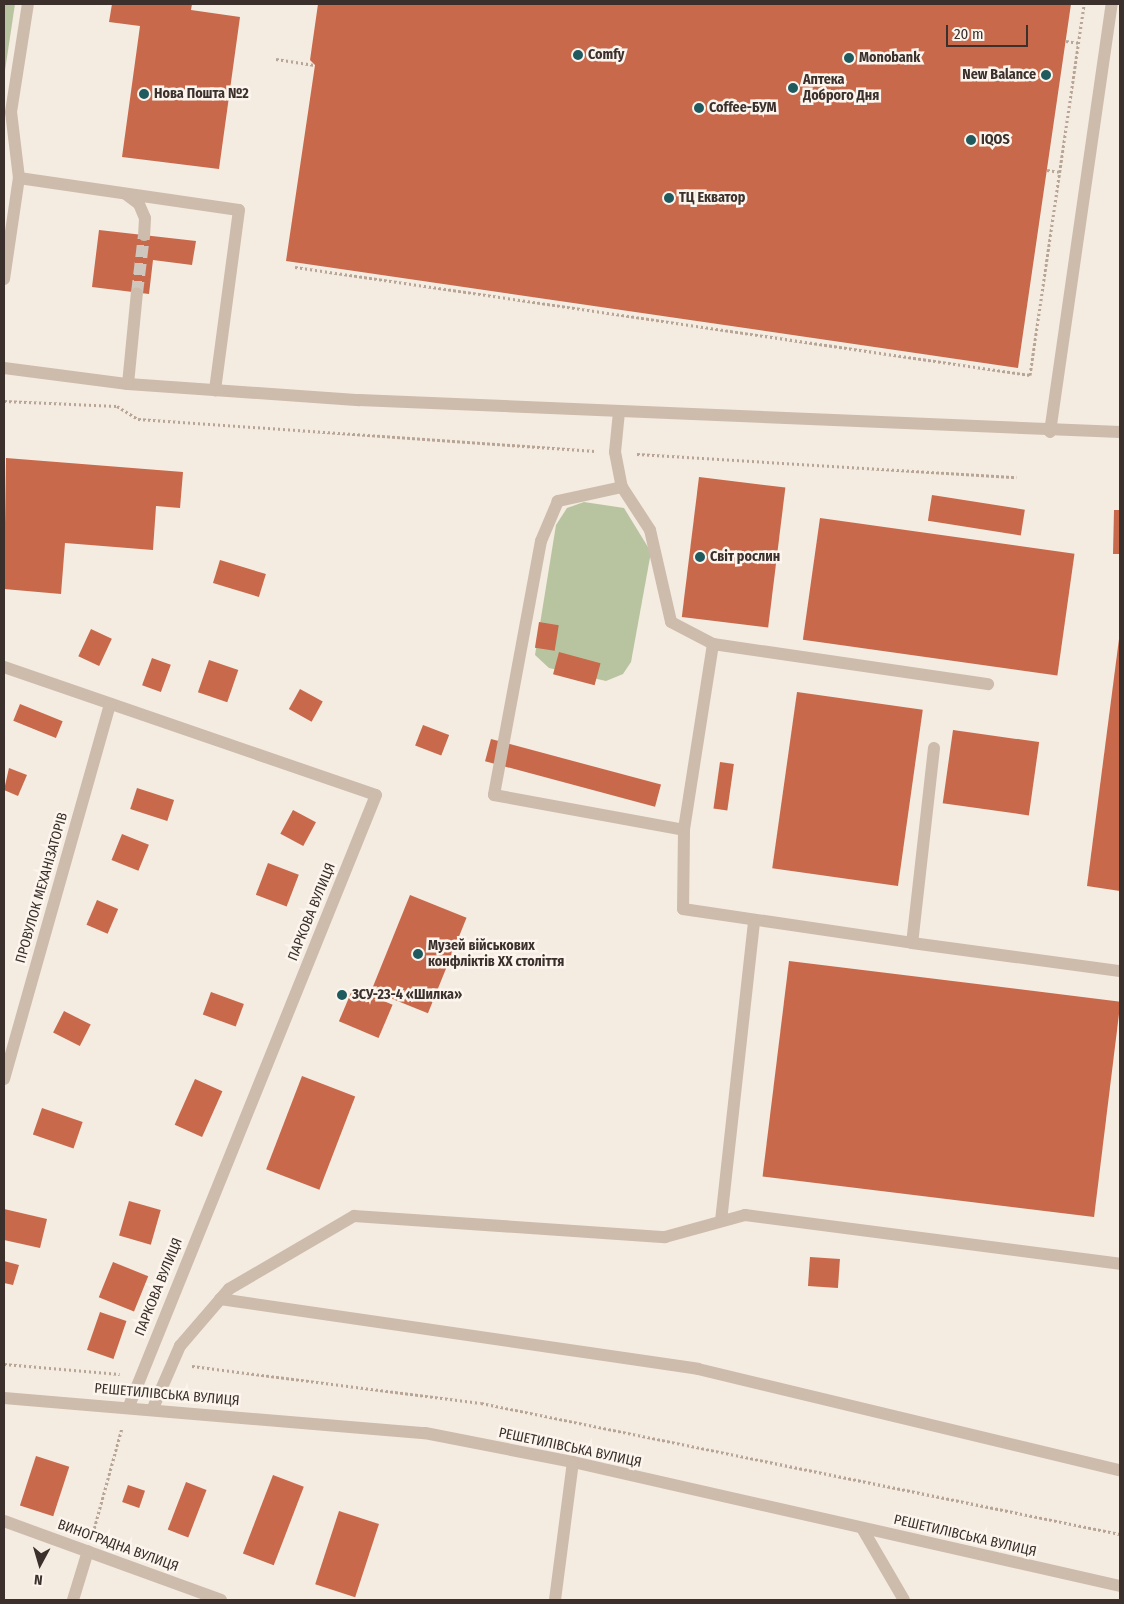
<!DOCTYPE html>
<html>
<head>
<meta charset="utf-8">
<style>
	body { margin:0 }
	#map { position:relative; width:1124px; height:1604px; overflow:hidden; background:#f4ebe1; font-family:"Fira Sans Condensed",sans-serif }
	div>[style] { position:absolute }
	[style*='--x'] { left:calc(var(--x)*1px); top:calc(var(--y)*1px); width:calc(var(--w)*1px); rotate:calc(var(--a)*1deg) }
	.green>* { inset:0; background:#b8c4a0 }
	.building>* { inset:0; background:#c8694b; transform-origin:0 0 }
	.minor-tunnel>* { height:12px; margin-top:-6px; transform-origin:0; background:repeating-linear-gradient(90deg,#cfc6bd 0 12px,transparent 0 18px) }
	.path>* { height:3px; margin-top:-1.5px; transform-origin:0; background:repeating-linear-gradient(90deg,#b9a596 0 2.5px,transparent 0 5px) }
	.minor>* { height:12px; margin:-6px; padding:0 6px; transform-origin:6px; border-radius:6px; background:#cdbbac }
	.dots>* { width:14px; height:14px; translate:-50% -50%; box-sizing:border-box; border:2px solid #fbf5ee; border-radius:50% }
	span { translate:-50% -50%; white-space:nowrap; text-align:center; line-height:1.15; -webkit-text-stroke:5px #fbf5ee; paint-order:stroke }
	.poi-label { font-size:14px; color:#3b302b; font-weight:700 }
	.left { translate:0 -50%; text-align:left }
	.right { translate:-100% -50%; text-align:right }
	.street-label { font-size:14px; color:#3b302b }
	.frame { position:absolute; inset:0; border:5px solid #3b302b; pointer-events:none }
	.north { position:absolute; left:15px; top:1539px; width:50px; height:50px; -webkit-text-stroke:4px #fbf5ee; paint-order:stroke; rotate:186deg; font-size:14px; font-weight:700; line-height:20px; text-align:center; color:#3b302b }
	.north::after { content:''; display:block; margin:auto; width:18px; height:22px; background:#3b302b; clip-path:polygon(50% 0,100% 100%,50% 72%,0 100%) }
	.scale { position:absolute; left:946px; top:25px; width:82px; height:22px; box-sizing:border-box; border:2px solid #3b302b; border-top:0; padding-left:6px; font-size:15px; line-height:18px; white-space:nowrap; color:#3b302b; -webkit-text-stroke:4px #fbf5ee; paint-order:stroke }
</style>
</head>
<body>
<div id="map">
	<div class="green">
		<div style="clip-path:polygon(4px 4px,15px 4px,4px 77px)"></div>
		<div style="clip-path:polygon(584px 502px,624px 508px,651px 552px,631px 662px,623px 674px,606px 681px,549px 668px,535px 655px,556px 525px,567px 508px)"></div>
	</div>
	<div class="building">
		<div style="clip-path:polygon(112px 4px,192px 4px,191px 10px,240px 17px,219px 169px,122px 157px,140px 26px,109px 22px)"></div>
		<div style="clip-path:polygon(318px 4px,1071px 4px,1018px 368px,286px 261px,315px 65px,310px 60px)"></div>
		<div style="clip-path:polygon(99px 230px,196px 241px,192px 265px,153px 260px,149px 294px,92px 287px)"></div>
		<div style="clip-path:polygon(6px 458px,183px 472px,180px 508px,156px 506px,153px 550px,65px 543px,61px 594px,4px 589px)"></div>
		<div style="left:699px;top:477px;width:87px;height:141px;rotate:7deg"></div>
		<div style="left:932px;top:495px;width:94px;height:26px;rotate:9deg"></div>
		<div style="clip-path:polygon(1114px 510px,1120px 510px,1120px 554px,1113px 554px)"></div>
		<div style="left:820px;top:518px;width:257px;height:123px;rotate:8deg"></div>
		<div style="left:220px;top:560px;width:48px;height:24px;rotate:17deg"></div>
		<div style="left:539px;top:622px;width:20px;height:26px;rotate:9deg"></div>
		<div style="left:91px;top:629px;width:23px;height:30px;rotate:25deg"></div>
		<div style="clip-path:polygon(1119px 639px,1120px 639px,1120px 891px,1087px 886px)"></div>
		<div style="left:559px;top:652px;width:43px;height:23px;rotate:15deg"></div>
		<div style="left:152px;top:658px;width:20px;height:29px;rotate:20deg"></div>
		<div style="left:209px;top:660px;width:31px;height:34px;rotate:19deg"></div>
		<div style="left:300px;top:689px;width:26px;height:23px;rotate:29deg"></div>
		<div style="left:797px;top:692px;width:127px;height:178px;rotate:8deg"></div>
		<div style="left:20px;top:704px;width:46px;height:18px;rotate:22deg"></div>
		<div style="left:423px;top:725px;width:28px;height:22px;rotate:21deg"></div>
		<div style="left:953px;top:730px;width:87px;height:74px;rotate:8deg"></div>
		<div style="left:491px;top:739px;width:176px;height:23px;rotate:15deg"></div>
		<div style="left:720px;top:762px;width:14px;height:47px;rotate:8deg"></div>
		<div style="clip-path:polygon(9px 768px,27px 775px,18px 796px,4px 790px)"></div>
		<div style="left:137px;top:788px;width:39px;height:22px;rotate:18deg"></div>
		<div style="left:293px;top:810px;width:26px;height:27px;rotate:28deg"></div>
		<div style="left:122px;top:834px;width:29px;height:28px;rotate:22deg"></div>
		<div style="left:268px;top:863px;width:33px;height:34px;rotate:21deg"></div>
		<div style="left:410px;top:895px;width:61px;height:103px;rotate:22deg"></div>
		<div style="left:97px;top:900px;width:23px;height:27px;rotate:23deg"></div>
		<div style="left:789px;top:961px;width:334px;height:217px;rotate:7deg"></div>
		<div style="left:353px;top:988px;width:43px;height:36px;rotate:23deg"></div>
		<div style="left:211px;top:992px;width:35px;height:24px;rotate:20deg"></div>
		<div style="left:64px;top:1011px;width:30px;height:24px;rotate:27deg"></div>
		<div style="left:302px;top:1076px;width:57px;height:100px;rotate:21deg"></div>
		<div style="left:195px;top:1079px;width:30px;height:50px;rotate:24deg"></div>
		<div style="left:42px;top:1108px;width:43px;height:28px;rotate:19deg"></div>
		<div style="left:129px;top:1201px;width:33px;height:36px;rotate:16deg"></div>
		<div style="clip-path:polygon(4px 1209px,47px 1219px,40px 1248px,4px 1240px)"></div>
		<div style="left:810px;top:1257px;width:30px;height:29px;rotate:4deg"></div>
		<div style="clip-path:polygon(4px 1261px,19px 1265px,13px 1285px,4px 1283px)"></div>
		<div style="left:113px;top:1262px;width:38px;height:38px;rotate:22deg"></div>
		<div style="left:100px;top:1312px;width:28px;height:40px;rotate:19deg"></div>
		<div style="left:36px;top:1456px;width:35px;height:52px;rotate:18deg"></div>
		<div style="left:273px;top:1475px;width:33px;height:84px;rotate:21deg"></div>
		<div style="left:186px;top:1482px;width:22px;height:51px;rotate:21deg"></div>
		<div style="left:128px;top:1485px;width:18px;height:18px;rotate:19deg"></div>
		<div style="left:339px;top:1511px;width:42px;height:77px;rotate:18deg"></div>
	</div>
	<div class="minor-tunnel">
		<div style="--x:137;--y:293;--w:58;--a:-83.1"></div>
	</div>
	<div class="path">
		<div style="--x:1066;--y:41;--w:12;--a:9"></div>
		<div style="--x:276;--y:59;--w:39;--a:9"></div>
		<div style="--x:1047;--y:170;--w:12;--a:9"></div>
		<div style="--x:295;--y:267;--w:743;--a:8.36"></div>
		<div style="--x:1030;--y:375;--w:375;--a:-81.7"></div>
		<div style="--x:4;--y:401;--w:113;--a:2.5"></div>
		<div style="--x:117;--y:406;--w:25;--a:32"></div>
		<div style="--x:138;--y:419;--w:458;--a:4"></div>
		<div style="--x:637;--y:454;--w:380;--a:3.5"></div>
		<div style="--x:4;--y:1364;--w:116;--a:4.9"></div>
		<div style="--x:192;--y:1366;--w:291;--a:7.3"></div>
		<div style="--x:481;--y:1403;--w:652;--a:11.59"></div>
		<div style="--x:93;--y:1533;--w:109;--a:-74.6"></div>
	</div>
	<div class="minor">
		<div style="--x:19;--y:178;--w:222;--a:8.3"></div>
		<div style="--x:239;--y:210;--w:182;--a:97.6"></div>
		<div style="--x:127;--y:195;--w:15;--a:37"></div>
		<div style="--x:139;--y:204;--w:15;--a:67"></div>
		<div style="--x:145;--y:218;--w:17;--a:93"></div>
		<div style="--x:4;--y:279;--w:102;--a:-81.6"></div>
		<div style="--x:19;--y:178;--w:66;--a:-96.9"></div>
		<div style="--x:11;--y:112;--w:109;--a:-81.1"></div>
		<div style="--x:4;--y:368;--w:125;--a:7.4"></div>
		<div style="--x:128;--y:384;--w:232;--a:4"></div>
		<div style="--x:359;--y:400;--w:762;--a:2.41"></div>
		<div style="--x:128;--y:384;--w:91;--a:-84.4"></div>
		<div style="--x:619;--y:412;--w:40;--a:95.7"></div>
		<div style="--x:615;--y:452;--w:36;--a:79"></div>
		<div style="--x:622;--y:487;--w:51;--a:56.9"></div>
		<div style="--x:650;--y:530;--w:94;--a:77.1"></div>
		<div style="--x:671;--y:622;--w:47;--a:27.6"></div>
		<div style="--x:713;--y:644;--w:278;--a:8.3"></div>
		<div style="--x:1050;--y:432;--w:432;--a:-81.8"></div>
		<div style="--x:622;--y:487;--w:66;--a:167.7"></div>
		<div style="--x:558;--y:501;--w:43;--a:113"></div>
		<div style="--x:541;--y:541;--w:258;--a:100.5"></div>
		<div style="--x:494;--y:795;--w:193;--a:10.4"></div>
		<div style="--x:713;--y:644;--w:188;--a:98.9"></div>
		<div style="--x:684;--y:830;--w:79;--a:90.7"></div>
		<div style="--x:683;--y:909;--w:232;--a:8.4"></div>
		<div style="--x:4;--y:667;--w:393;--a:19"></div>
		<div style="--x:376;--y:795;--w:659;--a:112.01"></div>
		<div style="--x:934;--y:748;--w:196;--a:96.4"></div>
		<div style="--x:912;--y:943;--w:210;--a:7.7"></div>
		<div style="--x:4;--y:1079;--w:390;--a:-74.2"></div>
		<div style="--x:721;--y:1221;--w:302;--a:-83.7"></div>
		<div style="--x:220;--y:1299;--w:483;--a:8.3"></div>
		<div style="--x:698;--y:1369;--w:434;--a:13.5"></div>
		<div style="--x:4;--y:1398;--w:422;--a:4.8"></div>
		<div style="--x:425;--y:1433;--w:151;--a:11.1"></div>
		<div style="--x:573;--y:1462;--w:561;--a:12.77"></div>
		<div style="--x:153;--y:1408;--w:68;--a:-66.5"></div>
		<div style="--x:180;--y:1346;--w:75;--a:-49.3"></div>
		<div style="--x:229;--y:1289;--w:145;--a:-30.3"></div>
		<div style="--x:354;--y:1216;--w:312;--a:3.9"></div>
		<div style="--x:665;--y:1237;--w:83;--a:-15.4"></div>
		<div style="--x:745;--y:1215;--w:378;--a:7.4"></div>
		<div style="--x:4;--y:1521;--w:231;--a:20"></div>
		<div style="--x:862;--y:1528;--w:83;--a:59.7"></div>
		<div style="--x:73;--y:1600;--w:51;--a:-73"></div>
		<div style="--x:555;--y:1600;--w:139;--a:-82.6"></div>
	</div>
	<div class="dots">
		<div style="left:578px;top:55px;background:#1f5a5e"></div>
		<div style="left:849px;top:58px;background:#1f5a5e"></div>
		<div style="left:1046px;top:75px;background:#1f5a5e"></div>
		<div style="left:793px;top:88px;background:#1f5a5e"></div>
		<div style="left:144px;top:94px;background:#1f5a5e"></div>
		<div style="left:699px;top:108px;background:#1f5a5e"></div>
		<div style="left:971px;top:140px;background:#1f5a5e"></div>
		<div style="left:669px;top:198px;background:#1f5a5e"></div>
		<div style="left:700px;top:557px;background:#1f5a5e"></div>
		<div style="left:418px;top:954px;background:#1f5a5e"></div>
		<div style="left:342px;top:995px;background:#1f5a5e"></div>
	</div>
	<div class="poi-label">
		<span class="left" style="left:588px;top:55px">Comfy</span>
		<span class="left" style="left:859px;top:58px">Monobank</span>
		<span class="right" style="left:1036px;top:75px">New Balance</span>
		<span class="left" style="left:803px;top:88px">Аптека<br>Доброго Дня</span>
		<span class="left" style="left:154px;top:94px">Нова Пошта №2</span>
		<span class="left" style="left:709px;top:108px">Coffee-БУМ</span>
		<span class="left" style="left:981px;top:140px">IQOS</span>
		<span class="left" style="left:679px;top:198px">ТЦ Екватор</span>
		<span class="left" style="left:710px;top:557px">Світ рослин</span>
		<span class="left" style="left:428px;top:954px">Музей військових<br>конфліктів ХХ століття</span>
		<span class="left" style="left:352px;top:995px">ЗСУ-23-4 «Шилка»</span>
	</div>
	<div class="street-label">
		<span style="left:42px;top:888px;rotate:-74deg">ПРОВУЛОК МЕХАНІЗАТОРІВ</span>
		<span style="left:312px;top:912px;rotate:-68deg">ПАРКОВА ВУЛИЦЯ</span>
		<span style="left:159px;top:1287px;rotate:-68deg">ПАРКОВА ВУЛИЦЯ</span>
		<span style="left:167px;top:1395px;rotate:5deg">РЕШЕТИЛІВСЬКА ВУЛИЦЯ</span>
		<span style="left:570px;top:1448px;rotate:12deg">РЕШЕТИЛІВСЬКА ВУЛИЦЯ</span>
		<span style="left:965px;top:1536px;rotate:13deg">РЕШЕТИЛІВСЬКА ВУЛИЦЯ</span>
		<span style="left:118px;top:1546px;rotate:20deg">ВИНОГРАДНА ВУЛИЦЯ</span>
	</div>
	<div class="frame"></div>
	<div class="north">N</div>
	<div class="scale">20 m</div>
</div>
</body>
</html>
